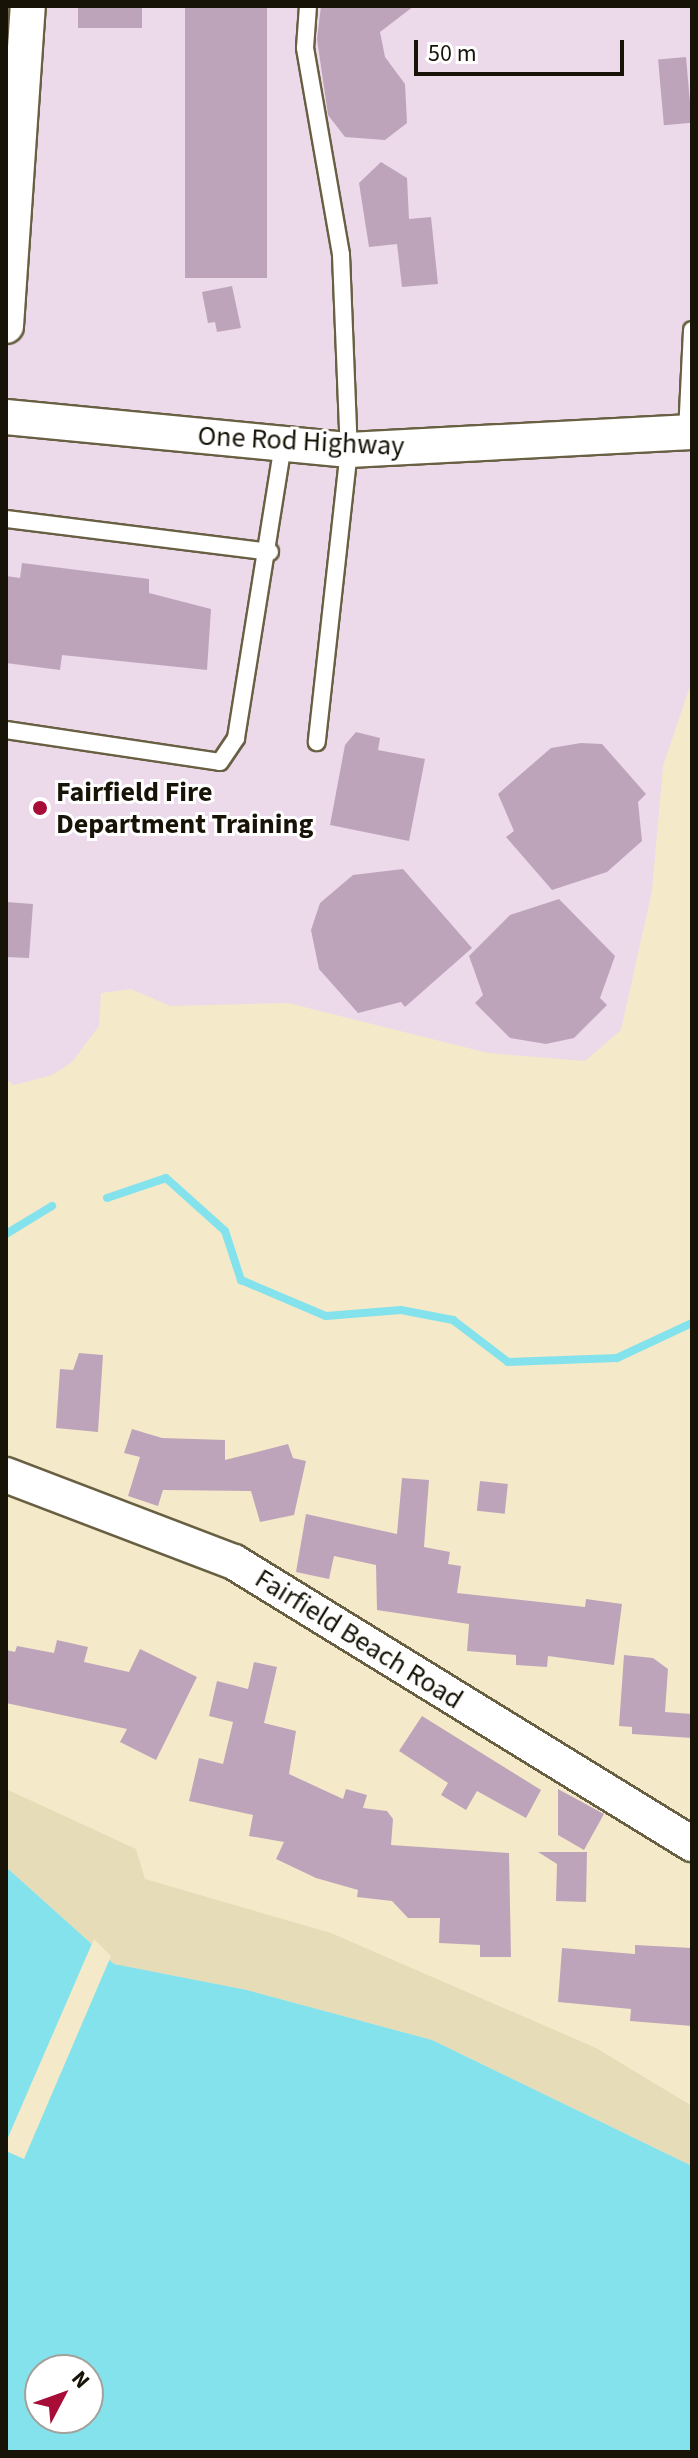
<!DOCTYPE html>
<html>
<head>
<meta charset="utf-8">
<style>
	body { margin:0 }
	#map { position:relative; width:698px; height:2458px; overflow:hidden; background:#f4eac9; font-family:"Source Sans 3",sans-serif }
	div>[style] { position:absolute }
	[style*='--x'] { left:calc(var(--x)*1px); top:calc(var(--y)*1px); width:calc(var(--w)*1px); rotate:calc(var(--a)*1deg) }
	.industrial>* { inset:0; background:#ecd9ea }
	.sand>* { inset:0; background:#e6dcb7 }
	.water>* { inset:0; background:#84e2ed }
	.pier>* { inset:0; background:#f4eac9 }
	.stream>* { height:8px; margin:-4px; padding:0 4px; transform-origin:4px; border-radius:4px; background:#84e2ed }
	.building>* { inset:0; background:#bea4bb; transform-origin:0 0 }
	.roads { filter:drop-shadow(2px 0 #696043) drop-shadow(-2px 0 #696043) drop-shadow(0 2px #696043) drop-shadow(0 -2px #696043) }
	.lane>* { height:16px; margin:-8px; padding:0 8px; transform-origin:8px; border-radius:8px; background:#fff }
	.street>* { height:34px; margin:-17px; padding:0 17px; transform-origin:17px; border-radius:17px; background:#fff }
	.dots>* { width:22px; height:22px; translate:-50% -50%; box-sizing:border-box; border:4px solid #fff; border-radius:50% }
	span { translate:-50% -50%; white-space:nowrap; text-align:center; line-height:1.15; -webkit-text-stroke:6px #fff; paint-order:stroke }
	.street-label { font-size:28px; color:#171307 }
	.poi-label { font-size:28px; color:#171307; font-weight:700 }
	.left { translate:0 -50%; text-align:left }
	.frame { position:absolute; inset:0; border:8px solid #171307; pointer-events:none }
	.north { position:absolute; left:24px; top:2354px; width:80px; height:80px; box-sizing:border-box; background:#fff; border:2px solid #a2a19c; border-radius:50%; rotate:49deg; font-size:22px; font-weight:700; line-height:32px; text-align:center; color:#171307 }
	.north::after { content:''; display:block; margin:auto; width:28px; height:36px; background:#a70d37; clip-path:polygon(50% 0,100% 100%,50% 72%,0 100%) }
	.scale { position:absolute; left:414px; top:40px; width:210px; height:36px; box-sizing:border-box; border:4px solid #171307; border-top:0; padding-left:10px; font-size:24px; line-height:28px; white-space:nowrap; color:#171307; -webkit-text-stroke:6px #fff; paint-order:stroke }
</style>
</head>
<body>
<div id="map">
	<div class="industrial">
		<div style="clip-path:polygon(6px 6px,692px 6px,692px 680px,663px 766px,652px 891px,621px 1030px,585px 1061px,488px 1053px,288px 1003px,170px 1006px,131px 989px,101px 993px,99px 1026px,72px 1062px,52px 1075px,14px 1085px,6px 1080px)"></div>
	</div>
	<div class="sand">
		<div style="clip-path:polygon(6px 1789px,136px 1849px,145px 1879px,331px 1933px,596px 2048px,692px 2106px,692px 2166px,432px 2040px,247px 1990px,114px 1964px,6px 1867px)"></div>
	</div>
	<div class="water">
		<div style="clip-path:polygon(evenodd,6px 1867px,114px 1964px,247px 1990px,432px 2040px,692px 2166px,692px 2452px,6px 2452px,6px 1867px,40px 2370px,88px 2370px,88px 2418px,40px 2418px,40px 2370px)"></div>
	</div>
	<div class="pier">
		<div style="clip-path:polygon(94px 1939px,111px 1956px,24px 2159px,6px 2151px,6px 2142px)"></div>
	</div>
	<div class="stream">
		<div style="--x:107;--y:1198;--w:62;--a:-18.7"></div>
		<div style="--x:166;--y:1178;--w:79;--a:41.9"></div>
		<div style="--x:225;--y:1231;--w:52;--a:71.9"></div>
		<div style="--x:241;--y:1280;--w:92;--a:23"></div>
		<div style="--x:326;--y:1316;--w:75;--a:-4.6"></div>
		<div style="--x:401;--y:1310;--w:53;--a:10.9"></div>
		<div style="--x:453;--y:1320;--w:69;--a:37.4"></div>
		<div style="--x:508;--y:1362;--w:109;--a:-2.1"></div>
		<div style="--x:617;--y:1358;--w:83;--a:-25"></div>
		<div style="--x:6;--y:1234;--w:54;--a:-31.3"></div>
	</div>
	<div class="building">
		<div style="left:78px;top:6px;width:64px;height:22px"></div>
		<div style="left:185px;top:6px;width:82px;height:272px"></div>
		<div style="clip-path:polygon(321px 6px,414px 6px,380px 32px,385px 57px,405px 84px,407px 123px,385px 140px,345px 137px,328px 115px,317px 39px)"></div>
		<div style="left:686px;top:57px;width:66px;height:28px;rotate:85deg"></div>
		<div style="clip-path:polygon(381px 162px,407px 178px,409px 219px,431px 217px,438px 284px,402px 287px,397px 244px,369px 247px,359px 183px)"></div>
		<div style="clip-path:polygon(232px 286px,241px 328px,217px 332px,215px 322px,208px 323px,202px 292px)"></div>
		<div style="clip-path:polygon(22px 563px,149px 579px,149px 593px,211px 609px,207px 670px,62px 655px,60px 670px,6px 663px,6px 576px,20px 578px)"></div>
		<div style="clip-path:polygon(356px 732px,380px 738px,378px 750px,425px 759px,409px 841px,330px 825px,345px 745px)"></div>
		<div style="clip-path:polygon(581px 743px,602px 744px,646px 794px,638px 802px,642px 841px,607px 872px,552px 890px,506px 837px,514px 831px,498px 794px,551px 748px)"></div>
		<div style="clip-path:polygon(403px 869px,472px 948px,405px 1007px,401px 1002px,358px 1013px,319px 969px,311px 930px,320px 903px,353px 875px)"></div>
		<div style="clip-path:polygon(559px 899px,615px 956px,600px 998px,607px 1005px,574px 1038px,546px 1044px,510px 1038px,475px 1003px,483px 995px,469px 956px,510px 915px)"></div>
		<div style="clip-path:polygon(6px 902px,33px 904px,29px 958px,6px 957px)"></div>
		<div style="clip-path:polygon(79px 1353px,103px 1355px,98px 1432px,56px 1428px,60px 1369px,73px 1370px)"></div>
		<div style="clip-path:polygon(132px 1429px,162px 1438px,225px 1440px,225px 1460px,288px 1444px,293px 1458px,306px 1461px,294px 1515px,260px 1522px,251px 1491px,163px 1490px,158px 1506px,128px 1496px,140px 1457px,124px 1453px)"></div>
		<div style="clip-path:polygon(402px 1478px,429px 1480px,424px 1547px,450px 1552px,448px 1564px,461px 1566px,457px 1593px,585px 1607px,586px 1599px,622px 1604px,614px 1665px,548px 1656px,547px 1667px,516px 1665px,516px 1655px,467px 1651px,469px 1624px,377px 1610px,376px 1565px,334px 1556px,329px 1579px,296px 1572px,306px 1514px,397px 1534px)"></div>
		<div style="left:480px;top:1481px;width:28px;height:30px;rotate:6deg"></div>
		<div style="clip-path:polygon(57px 1640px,88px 1647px,84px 1662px,129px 1672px,140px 1649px,197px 1677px,156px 1760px,120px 1742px,127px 1729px,6px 1703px,6px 1650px,15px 1652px,17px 1646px,54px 1653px)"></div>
		<div style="clip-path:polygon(624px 1655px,653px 1658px,668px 1669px,665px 1712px,692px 1714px,692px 1738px,632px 1734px,632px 1727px,619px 1726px)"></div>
		<div style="clip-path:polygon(254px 1662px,277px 1667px,264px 1723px,296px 1731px,289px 1774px,343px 1799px,346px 1789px,367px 1795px,363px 1808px,387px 1811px,393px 1819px,391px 1845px,509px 1853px,511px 1957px,480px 1957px,480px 1945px,439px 1943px,440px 1918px,408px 1918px,392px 1901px,357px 1897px,358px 1890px,316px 1878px,276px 1859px,284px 1842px,249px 1836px,253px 1815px,189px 1801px,199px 1758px,223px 1764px,233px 1722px,209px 1716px,217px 1681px,248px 1689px)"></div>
		<div style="clip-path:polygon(422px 1716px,541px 1790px,526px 1818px,477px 1791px,466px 1810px,441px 1795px,448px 1783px,399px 1751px)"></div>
		<div style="clip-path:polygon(558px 1789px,604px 1814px,584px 1850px,558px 1835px)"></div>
		<div style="clip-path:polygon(538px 1852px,587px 1852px,586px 1902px,556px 1901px,557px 1864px)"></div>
		<div style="clip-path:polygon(635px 1945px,692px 1948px,692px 2026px,630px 2021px,631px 2009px,558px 2002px,562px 1948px,635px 1954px)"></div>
	</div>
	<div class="roads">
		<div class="lane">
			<div style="--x:308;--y:6;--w:42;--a:94.1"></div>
			<div style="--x:305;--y:48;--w:210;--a:80.1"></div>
			<div style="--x:341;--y:255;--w:195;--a:87.7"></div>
			<div style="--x:349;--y:450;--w:294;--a:96.3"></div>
			<div style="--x:687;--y:433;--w:103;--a:-87.2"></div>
			<div style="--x:6;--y:519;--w:266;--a:7.1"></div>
			<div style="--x:6;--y:730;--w:216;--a:8.5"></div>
			<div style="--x:220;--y:762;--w:29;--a:-56"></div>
			<div style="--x:236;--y:738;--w:298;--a:-80.9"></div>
		</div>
		<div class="street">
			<div style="--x:6;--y:326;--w:321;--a:-86.1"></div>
			<div style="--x:6;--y:417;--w:345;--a:5.5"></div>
			<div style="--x:349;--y:450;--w:343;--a:-3"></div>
			<div style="--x:6;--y:1475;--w:244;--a:20.9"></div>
			<div style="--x:234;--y:1562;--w:538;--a:31.62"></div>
		</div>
	</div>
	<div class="dots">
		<div style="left:40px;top:808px;background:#a70d37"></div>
	</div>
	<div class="street-label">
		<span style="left:301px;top:441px;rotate:3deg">One Rod Highway</span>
		<span style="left:359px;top:1639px;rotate:32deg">Fairfield Beach Road</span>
	</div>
	<div class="poi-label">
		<span class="left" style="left:56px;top:808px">Fairfield Fire<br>Department Training</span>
	</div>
	<div class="frame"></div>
	<div class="north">N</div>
	<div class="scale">50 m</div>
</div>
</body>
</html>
